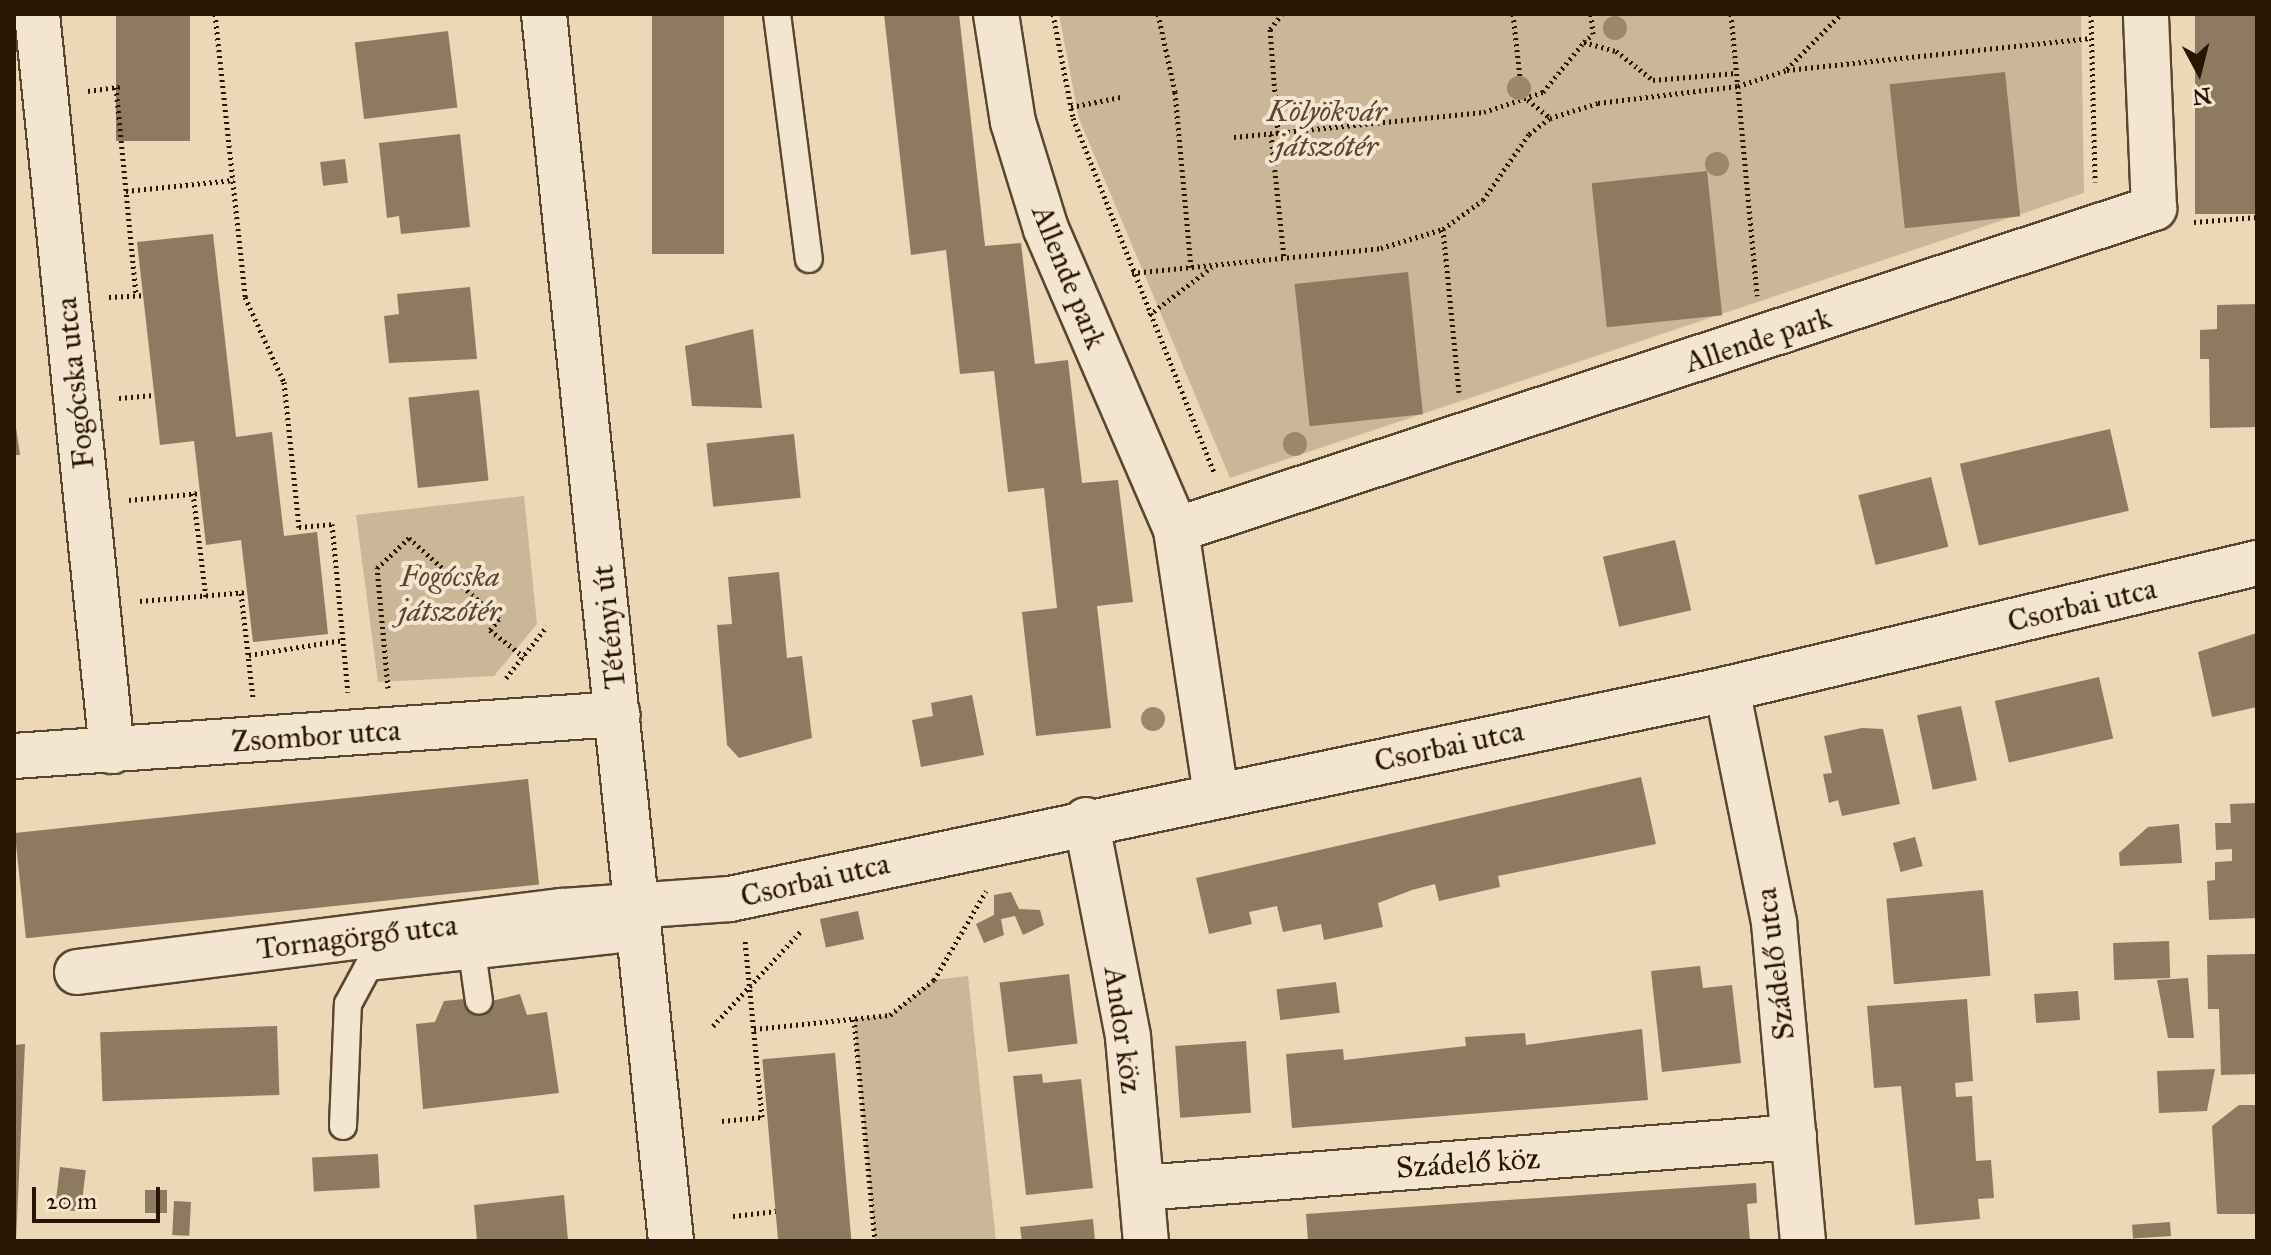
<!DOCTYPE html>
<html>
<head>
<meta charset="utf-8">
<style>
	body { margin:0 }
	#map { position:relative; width:2271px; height:1255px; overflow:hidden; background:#ecd7b6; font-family:"IM FELL Great Primer",serif }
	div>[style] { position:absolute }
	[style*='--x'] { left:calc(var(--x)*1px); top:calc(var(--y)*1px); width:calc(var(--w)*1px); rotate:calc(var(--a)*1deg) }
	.green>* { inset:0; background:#cbb698 }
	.building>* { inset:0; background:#8d7a61; transform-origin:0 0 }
	.path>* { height:5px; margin-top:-2.5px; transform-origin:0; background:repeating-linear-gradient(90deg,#271604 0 2px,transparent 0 6px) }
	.roads { filter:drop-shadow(2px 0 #584630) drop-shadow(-2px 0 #584630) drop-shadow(0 2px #584630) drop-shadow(0 -2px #584630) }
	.lane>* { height:26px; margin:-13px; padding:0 13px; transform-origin:13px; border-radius:13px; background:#f3e5d0 }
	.street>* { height:44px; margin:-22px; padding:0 22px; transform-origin:22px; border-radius:22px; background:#f3e5d0 }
	.secondary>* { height:44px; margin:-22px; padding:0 22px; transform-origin:22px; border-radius:22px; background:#f3e5d0 }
	.trees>* { width:24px; height:24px; margin:-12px; border-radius:50%; background:#9b876c }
	span { translate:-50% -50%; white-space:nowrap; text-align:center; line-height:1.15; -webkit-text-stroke:8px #f3e5d0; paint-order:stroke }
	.park-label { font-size:30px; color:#584630; font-style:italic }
	.street-label { font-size:30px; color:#271604 }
	.frame { position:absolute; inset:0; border:16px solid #271604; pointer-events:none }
	.north { position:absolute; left:2159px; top:32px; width:80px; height:80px; -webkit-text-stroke:6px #f3e5d0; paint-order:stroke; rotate:173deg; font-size:22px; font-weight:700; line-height:32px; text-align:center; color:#271604 }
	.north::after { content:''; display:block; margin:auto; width:28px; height:36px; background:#271604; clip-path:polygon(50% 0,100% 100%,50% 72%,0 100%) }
	.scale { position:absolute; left:32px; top:1187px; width:128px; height:36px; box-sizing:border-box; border:4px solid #271604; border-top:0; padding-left:10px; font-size:24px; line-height:28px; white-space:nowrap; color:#271604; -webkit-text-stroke:6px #f3e5d0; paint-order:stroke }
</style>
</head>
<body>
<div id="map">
	<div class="green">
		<div style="clip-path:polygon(1059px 14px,2081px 14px,2084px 193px,1230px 478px,1079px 119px)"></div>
		<div style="clip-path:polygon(524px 496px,537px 624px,494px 676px,378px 682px,356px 515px)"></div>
		<div style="clip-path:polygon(968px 976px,996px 1241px,875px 1241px,854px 1019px,890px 1015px,934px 980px)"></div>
	</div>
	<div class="building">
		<div style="left:116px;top:14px;width:74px;height:127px"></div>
		<div style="left:652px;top:14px;width:72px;height:240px"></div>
		<div style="clip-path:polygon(884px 14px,959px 14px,985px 246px,1021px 243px,1035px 364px,1068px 360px,1082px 483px,1118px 480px,1133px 602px,1097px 606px,1111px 728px,1036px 736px,1022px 612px,1057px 608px,1044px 488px,1008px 492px,994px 371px,960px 374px,946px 250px,911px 255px)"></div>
		<div style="left:2195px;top:14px;width:62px;height:200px"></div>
		<div style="left:448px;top:31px;width:77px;height:94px;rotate:83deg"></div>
		<div style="left:2005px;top:72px;width:145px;height:116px;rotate:84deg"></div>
		<div style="clip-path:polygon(460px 134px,470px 227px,401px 234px,399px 216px,387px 218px,379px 143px)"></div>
		<div style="left:345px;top:159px;width:24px;height:25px;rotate:83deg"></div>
		<div style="left:1707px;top:171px;width:145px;height:116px;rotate:84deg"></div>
		<div style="clip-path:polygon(213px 234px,236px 437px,272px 432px,284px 536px,317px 532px,328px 634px,253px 642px,241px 540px,206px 545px,194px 441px,160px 445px,137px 242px)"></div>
		<div style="left:1408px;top:272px;width:143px;height:114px;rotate:84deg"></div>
		<div style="clip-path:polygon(470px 287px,477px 359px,389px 363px,384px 316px,399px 314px,397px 294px)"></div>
		<div style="clip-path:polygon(2257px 304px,2257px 427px,2210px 428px,2209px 359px,2200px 359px,2200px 330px,2217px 329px,2217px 305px)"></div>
		<div style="clip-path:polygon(753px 329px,762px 408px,692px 406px,685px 346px)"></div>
		<div style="left:479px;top:390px;width:91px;height:71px;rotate:84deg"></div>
		<div style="clip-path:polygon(14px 414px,20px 455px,14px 455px)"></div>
		<div style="left:2110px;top:429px;width:84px;height:154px;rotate:77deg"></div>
		<div style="left:794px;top:434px;width:64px;height:88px;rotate:84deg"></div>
		<div style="left:1931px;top:477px;width:72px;height:75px;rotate:76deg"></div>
		<div style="left:1675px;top:540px;width:72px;height:74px;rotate:77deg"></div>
		<div style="clip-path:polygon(779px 572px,787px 658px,802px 656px,812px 738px,739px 758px,727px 745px,717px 625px,732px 624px,728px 577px)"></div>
		<div style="clip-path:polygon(2257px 633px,2257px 707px,2212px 717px,2198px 652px)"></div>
		<div style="left:2099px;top:677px;width:63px;height:107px;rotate:77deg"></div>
		<div style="clip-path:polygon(972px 695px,984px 755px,921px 767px,912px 720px,933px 716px,931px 703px)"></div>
		<div style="left:1961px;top:706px;width:76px;height:45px;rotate:78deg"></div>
		<div style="clip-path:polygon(1862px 728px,1883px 729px,1900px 804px,1842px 816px,1838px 800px,1829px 803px,1823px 774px,1832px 773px,1824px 736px)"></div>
		<div style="clip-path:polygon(1641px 777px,1656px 844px,1498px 876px,1500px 887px,1439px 901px,1435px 884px,1412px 890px,1378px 903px,1383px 927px,1324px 940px,1321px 924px,1283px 932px,1277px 906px,1249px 912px,1252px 924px,1209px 934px,1196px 878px)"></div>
		<div style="left:528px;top:779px;width:106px;height:516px;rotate:84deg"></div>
		<div style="clip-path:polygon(2257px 803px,2257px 918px,2209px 920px,2207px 881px,2215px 880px,2215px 862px,2232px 861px,2232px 849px,2216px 850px,2215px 823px,2231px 823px,2230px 804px)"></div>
		<div style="clip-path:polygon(2179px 824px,2182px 863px,2120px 866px,2119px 853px,2148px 827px)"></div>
		<div style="left:1915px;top:837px;width:30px;height:23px;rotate:75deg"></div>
		<div style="left:1983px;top:890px;width:86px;height:97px;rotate:85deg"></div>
		<div style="clip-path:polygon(1011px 892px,1019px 909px,1040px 910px,1044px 925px,1023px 935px,1015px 916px,1001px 919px,1004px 935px,984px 943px,976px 924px,994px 915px,994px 895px)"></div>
		<div style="left:858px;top:911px;width:29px;height:39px;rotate:78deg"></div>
		<div style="left:2169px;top:941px;width:37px;height:56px;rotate:88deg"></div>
		<div style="clip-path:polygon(2257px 954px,2257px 1074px,2221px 1075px,2219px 1009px,2208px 1009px,2207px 955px)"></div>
		<div style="clip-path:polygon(1700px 966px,1703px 988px,1732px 985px,1741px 1063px,1662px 1072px,1651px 971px)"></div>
		<div style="left:1069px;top:974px;width:70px;height:70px;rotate:83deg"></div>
		<div style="clip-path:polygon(2188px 978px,2194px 1038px,2168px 1038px,2157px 980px)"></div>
		<div style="left:1336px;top:982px;width:31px;height:60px;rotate:83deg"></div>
		<div style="left:2078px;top:991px;width:29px;height:44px;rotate:86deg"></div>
		<div style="clip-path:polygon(520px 994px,527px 1015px,547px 1012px,559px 1093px,423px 1109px,416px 1024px,435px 1022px,444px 1001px,464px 999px,467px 1007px)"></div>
		<div style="clip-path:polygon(1967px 999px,1973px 1081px,1955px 1083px,1956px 1097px,1972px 1096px,1976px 1161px,1991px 1160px,1994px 1198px,1978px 1199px,1980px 1219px,1915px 1225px,1901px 1086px,1874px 1088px,1867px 1006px)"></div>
		<div style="left:277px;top:1026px;width:69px;height:177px;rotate:88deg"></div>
		<div style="clip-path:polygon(1642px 1029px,1648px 1100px,1292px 1128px,1286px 1054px,1343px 1049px,1344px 1060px,1466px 1046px,1465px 1037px,1525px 1033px,1526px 1045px)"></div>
		<div style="left:1246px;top:1041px;width:72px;height:71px;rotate:86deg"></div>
		<div style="clip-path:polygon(25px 1044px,16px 1241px,14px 1241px,14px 1045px)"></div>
		<div style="left:835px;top:1053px;width:189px;height:73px;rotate:85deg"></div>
		<div style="clip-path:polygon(2215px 1069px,2207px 1111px,2159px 1113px,2157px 1071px)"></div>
		<div style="clip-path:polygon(1042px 1074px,1043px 1083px,1081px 1079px,1093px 1188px,1026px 1195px,1013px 1076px)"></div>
		<div style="clip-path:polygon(2239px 1105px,2257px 1105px,2257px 1214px,2217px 1214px,2212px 1126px)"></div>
		<div style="left:378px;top:1154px;width:34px;height:66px;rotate:87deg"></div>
		<div style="left:60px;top:1167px;width:26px;height:42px;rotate:7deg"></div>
		<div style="clip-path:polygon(1756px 1183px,1757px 1203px,1747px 1204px,1750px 1241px,1308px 1241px,1306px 1214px)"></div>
		<div style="left:167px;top:1190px;width:23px;height:22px;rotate:90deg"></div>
		<div style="clip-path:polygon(564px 1195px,568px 1241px,477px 1241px,474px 1205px)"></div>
		<div style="left:174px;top:1201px;width:17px;height:34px;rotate:3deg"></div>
		<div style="clip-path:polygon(1093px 1219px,1095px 1241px,1022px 1241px,1020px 1227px)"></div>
		<div style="left:2170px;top:1222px;width:14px;height:38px;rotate:86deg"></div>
	</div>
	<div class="path">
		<div style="--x:215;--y:14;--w:285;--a:83.9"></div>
		<div style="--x:245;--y:297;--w:94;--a:65.4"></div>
		<div style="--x:284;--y:382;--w:146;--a:84.1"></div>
		<div style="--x:299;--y:527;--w:33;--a:-5"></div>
		<div style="--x:332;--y:524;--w:169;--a:84.6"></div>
		<div style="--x:1053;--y:14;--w:106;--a:79.1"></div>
		<div style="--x:1073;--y:118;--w:382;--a:68.3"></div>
		<div style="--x:1158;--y:14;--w:80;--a:77.7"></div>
		<div style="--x:1175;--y:92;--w:176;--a:84.8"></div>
		<div style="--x:1513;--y:14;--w:82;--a:83.7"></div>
		<div style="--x:1731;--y:14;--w:283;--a:84.7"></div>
		<div style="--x:2091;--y:14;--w:168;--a:88.6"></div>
		<div style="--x:1584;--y:42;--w:12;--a:-42"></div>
		<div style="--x:1593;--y:34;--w:20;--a:-96"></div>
		<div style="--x:1787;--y:69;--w:77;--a:-45.5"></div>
		<div style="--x:116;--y:87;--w:209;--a:84.5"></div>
		<div style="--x:88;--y:91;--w:35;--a:-8"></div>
		<div style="--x:1523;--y:96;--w:35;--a:39"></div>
		<div style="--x:1071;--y:107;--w:51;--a:-11.3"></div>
		<div style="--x:1278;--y:133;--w:104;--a:-94.4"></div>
		<div style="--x:1270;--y:29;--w:19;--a:-51"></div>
		<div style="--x:1271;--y:134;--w:124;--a:84"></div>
		<div style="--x:1234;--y:137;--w:251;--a:-5.7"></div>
		<div style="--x:1484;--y:112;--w:62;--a:-18.7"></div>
		<div style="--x:1543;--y:92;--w:65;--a:-50.6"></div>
		<div style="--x:1584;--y:42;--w:33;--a:16"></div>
		<div style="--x:1616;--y:51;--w:47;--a:38.1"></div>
		<div style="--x:1653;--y:80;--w:83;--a:-4.8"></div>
		<div style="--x:126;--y:191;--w:108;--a:-5.9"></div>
		<div style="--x:2194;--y:222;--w:63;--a:-4.5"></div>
		<div style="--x:1443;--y:229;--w:164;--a:84.4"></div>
		<div style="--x:1132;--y:273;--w:250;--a:-5.7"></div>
		<div style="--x:1381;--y:248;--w:65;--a:-17"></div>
		<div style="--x:1443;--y:229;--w:49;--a:-35.9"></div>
		<div style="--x:1483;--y:200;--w:80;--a:-55.1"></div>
		<div style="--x:1529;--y:134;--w:26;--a:-37"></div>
		<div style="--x:1550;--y:118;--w:50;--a:-17.4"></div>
		<div style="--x:1598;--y:103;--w:141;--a:-6.9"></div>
		<div style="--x:1738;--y:86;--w:52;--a:-18.1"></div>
		<div style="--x:1787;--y:70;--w:306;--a:-6"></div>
		<div style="--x:109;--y:297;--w:34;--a:-3"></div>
		<div style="--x:1149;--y:315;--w:79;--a:-37.3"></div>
		<div style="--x:119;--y:398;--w:35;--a:-5"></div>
		<div style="--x:193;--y:493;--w:105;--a:82.9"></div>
		<div style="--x:129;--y:500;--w:71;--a:-5.6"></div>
		<div style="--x:241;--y:593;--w:106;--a:83.5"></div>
		<div style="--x:140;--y:601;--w:107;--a:-4.8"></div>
		<div style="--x:249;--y:655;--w:95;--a:-9.1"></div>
		<div style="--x:506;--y:678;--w:66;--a:-51.7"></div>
		<div style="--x:388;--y:688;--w:121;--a:-95.2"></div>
		<div style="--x:377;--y:568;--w:44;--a:-43.2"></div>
		<div style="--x:409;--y:538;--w:121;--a:42"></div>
		<div style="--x:499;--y:619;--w:14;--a:129"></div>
		<div style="--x:490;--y:630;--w:43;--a:38.5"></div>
		<div style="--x:854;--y:1019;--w:223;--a:84.6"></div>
		<div style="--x:713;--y:1026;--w:131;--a:-47.2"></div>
		<div style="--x:754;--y:1029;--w:137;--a:-5.9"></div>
		<div style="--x:890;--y:1015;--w:56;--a:-38.5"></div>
		<div style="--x:934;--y:980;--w:103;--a:-59.7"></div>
		<div style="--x:722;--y:1121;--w:40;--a:-5.7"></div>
		<div style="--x:762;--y:1117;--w:179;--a:-95.5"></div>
		<div style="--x:733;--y:1216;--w:43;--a:-6.6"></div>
	</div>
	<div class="roads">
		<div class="lane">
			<div style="--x:777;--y:14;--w:247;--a:82.6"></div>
			<div style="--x:472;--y:952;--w:49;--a:81.9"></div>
			<div style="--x:343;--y:1126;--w:122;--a:-87.7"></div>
			<div style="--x:348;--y:1004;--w:42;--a:-61.6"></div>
			<div style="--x:368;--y:967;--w:275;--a:-6.3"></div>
		</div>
		<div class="street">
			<div style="--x:37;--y:14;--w:741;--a:84.19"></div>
			<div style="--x:996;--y:14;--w:109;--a:81.1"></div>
			<div style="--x:1013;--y:122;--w:112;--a:72.9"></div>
			<div style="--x:1046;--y:229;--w:328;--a:66.6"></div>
			<div style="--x:1176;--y:530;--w:266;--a:81.4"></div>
			<div style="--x:1176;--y:530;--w:1030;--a:-18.22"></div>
			<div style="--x:2154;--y:208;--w:194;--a:-92.4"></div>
			<div style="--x:1727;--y:689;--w:239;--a:78.6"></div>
			<div style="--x:1774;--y:923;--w:319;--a:84.8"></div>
			<div style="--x:14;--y:756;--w:605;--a:-3.98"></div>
			<div style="--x:1086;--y:820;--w:221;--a:79"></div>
			<div style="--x:1128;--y:1037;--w:205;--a:85"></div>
			<div style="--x:77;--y:972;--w:489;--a:-7.2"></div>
			<div style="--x:562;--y:911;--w:168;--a:-4.1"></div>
			<div style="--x:730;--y:899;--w:1019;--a:-11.89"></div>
			<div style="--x:1727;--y:689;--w:545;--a:-13.37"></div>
			<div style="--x:1142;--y:1188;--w:654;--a:-4.47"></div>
		</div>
		<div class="secondary">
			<div style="--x:544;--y:14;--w:1234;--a:84.09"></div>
		</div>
	</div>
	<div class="trees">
		<div style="left:1615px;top:28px"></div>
		<div style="left:1519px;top:88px"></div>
		<div style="left:1717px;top:164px"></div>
		<div style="left:1295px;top:444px"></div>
		<div style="left:1153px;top:719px"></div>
	</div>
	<div class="park-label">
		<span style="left:1327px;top:128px">Kölyökvár<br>játszótér</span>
		<span style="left:450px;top:593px">Fogócska<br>játszótér</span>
	</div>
	<div class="street-label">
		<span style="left:1069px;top:277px;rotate:68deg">Allende park</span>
		<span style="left:1758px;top:340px;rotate:-18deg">Allende park</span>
		<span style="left:75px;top:383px;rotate:-96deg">Fogócska utca</span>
		<span style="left:2082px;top:605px;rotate:-13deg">Csorbai utca</span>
		<span style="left:609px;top:627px;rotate:-96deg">Tétényi út</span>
		<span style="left:316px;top:736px;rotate:-4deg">Zsombor utca</span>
		<span style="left:1449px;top:746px;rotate:-12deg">Csorbai utca</span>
		<span style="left:815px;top:880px;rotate:-13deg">Csorbai utca</span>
		<span style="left:357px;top:937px;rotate:-7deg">Tornagörgő utca</span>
		<span style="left:1775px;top:964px;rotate:-97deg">Szádelő utca</span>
		<span style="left:1123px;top:1030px;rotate:82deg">Andor köz</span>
		<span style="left:1468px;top:1163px;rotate:-4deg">Szádelő köz</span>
	</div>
	<div class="frame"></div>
	<div class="north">N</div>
	<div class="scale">20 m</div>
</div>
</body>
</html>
